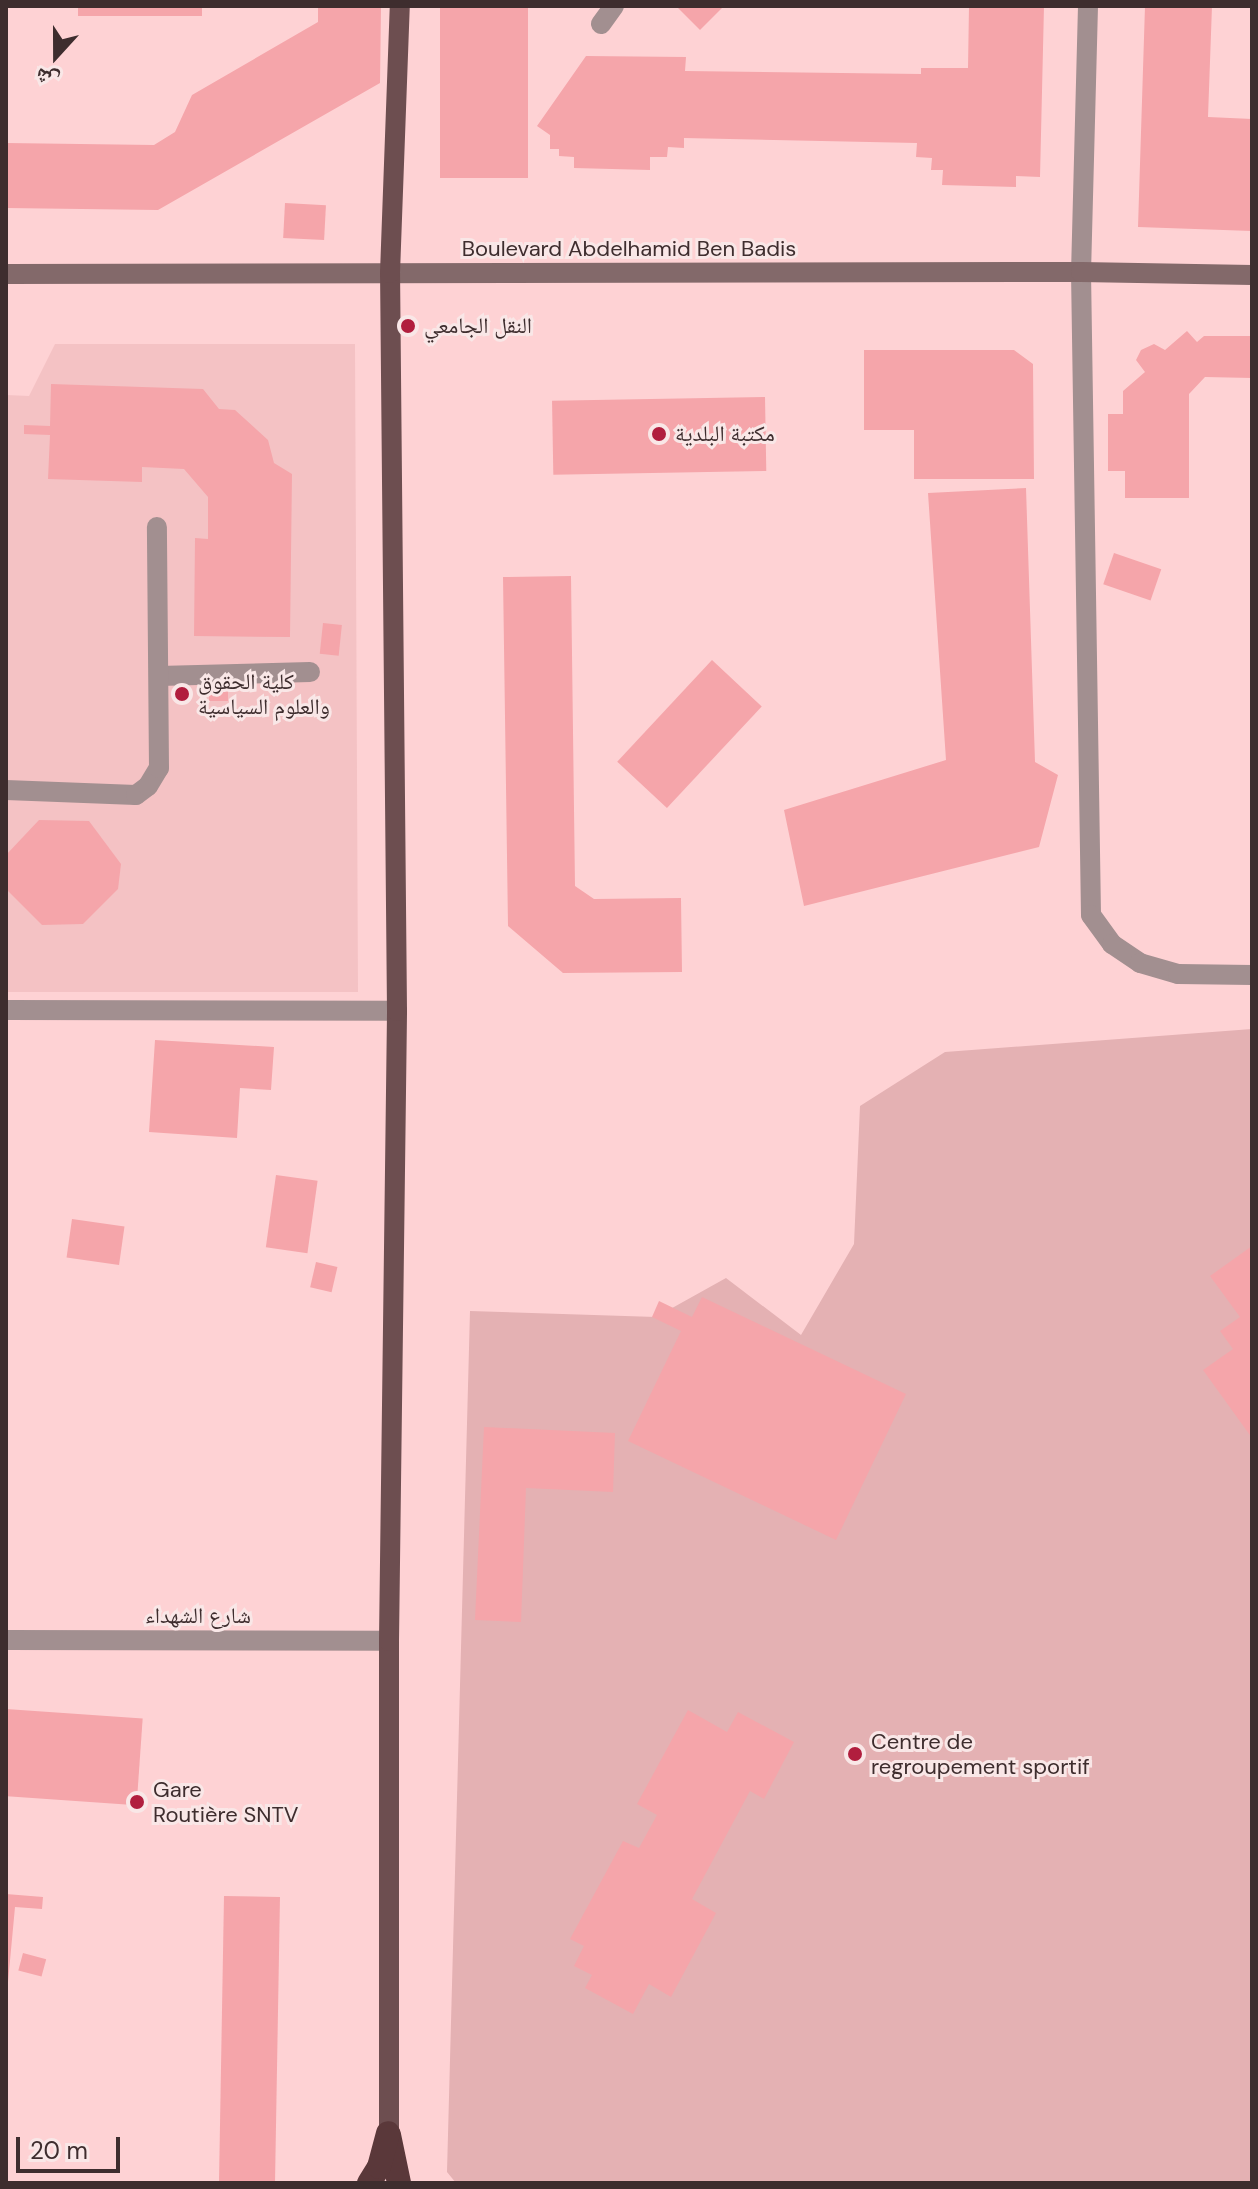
<!DOCTYPE html>
<html>
<head>
<meta charset="utf-8">
<style>
	body { margin:0 }
	#map { position:relative; width:1258px; height:2189px; overflow:hidden; background:#fed2d4; font-family:"DM Sans","Noto Naskh Arabic",sans-serif }
	div>[style] { position:absolute }
	[style*='--x'] { left:calc(var(--x)*1px); top:calc(var(--y)*1px); width:calc(var(--w)*1px); rotate:calc(var(--a)*1deg) }
	.built>* { inset:0; background:#f4c2c4 }
	.green>* { inset:0; background:#e4b1b3 }
	.building>* { inset:0; background:#f5a5aa; transform-origin:0 0 }
	.lane>* { height:20px; margin:-10px; padding:0 10px; transform-origin:10px; border-radius:10px; background:#a28f90 }
	.street>* { height:20px; margin:-10px; padding:0 10px; transform-origin:10px; border-radius:10px; background:#a28f90 }
	.secondary>* { height:20px; margin:-10px; padding:0 10px; transform-origin:10px; border-radius:10px; background:#83696a }
	.primary>* { height:20px; margin:-10px; padding:0 10px; transform-origin:10px; border-radius:10px; background:#6d4e50 }
	.highway>* { height:24px; margin:-12px; padding:0 12px; transform-origin:12px; border-radius:12px; background:#5a383a }
	.dots>* { width:22px; height:22px; translate:-50% -50%; box-sizing:border-box; border:4px solid #f9e7e7; border-radius:50% }
	span { translate:-50% -50%; white-space:nowrap; text-align:center; line-height:1.15; -webkit-text-stroke:6px #f9e7e7; paint-order:stroke }
	.street-label { font-size:22px; color:#3e2d2e }
	.poi-label { font-size:22px; color:#3e2d2e }
	.left { translate:0 -50%; text-align:left }
	.frame { position:absolute; inset:0; border:8px solid #3e2d2e; pointer-events:none }
	.north { position:absolute; left:16px; top:16px; width:80px; height:80px; -webkit-text-stroke:6px #f9e7e7; paint-order:stroke; rotate:201deg; font-size:22px; font-weight:700; line-height:32px; text-align:center; color:#3e2d2e }
	.north::after { content:''; display:block; margin:auto; width:28px; height:36px; background:#3e2d2e; clip-path:polygon(50% 0,100% 100%,50% 72%,0 100%) }
	.scale { position:absolute; left:16px; top:2137px; width:104px; height:36px; box-sizing:border-box; border:4px solid #3e2d2e; border-top:0; padding-left:10px; font-size:24px; line-height:28px; white-space:nowrap; color:#3e2d2e; -webkit-text-stroke:6px #f9e7e7; paint-order:stroke }
</style>
</head>
<body>
<div id="map">
	<div class="built">
		<div style="clip-path:polygon(55px 344px,355px 344px,358px 992px,6px 992px,6px 395px,29px 396px)"></div>
	</div>
	<div class="green">
		<div style="clip-path:polygon(1252px 1029px,1252px 2183px,456px 2183px,447px 2172px,470px 1311px,656px 1317px,726px 1278px,801px 1335px,854px 1244px,860px 1106px,945px 1052px)"></div>
	</div>
	<div class="building">
		<div style="left:78px;top:6px;width:124px;height:10px"></div>
		<div style="clip-path:polygon(318px 6px,381px 6px,380px 83px,158px 210px,6px 208px,6px 143px,154px 145px,175px 132px,192px 95px,318px 22px)"></div>
		<div style="left:440px;top:6px;width:88px;height:172px"></div>
		<div style="clip-path:polygon(676px 6px,724px 6px,700px 30px)"></div>
		<div style="clip-path:polygon(969px 6px,1044px 6px,1040px 177px,1016px 176px,1016px 187px,942px 185px,943px 170px,931px 170px,932px 158px,916px 157px,917px 143px,684px 138px,684px 148px,668px 147px,667px 157px,650px 157px,650px 170px,574px 168px,574px 157px,559px 156px,559px 149px,550px 149px,550px 135px,537px 126px,586px 56px,686px 57px,685px 71px,921px 74px,921px 68px,968px 68px)"></div>
		<div style="clip-path:polygon(1145px 6px,1212px 6px,1208px 117px,1252px 119px,1252px 231px,1138px 227px)"></div>
		<div style="left:285px;top:203px;width:41px;height:35px;rotate:3deg"></div>
		<div style="clip-path:polygon(1187px 331px,1197px 342px,1204px 336px,1252px 336px,1252px 378px,1205px 377px,1189px 394px,1189px 498px,1125px 498px,1125px 471px,1108px 471px,1108px 414px,1123px 414px,1123px 391px,1145px 372px,1136px 360px,1141px 350px,1154px 344px,1165px 350px)"></div>
		<div style="clip-path:polygon(864px 350px,1014px 350px,1033px 364px,1034px 479px,914px 479px,914px 430px,864px 430px)"></div>
		<div style="clip-path:polygon(51px 384px,203px 389px,219px 409px,235px 410px,268px 440px,274px 463px,292px 474px,290px 637px,194px 636px,195px 538px,208px 539px,208px 497px,184px 469px,142px 467px,142px 482px,48px 479px,50px 435px,24px 434px,24px 425px,50px 426px)"></div>
		<div style="left:765px;top:397px;width:74px;height:213px;rotate:89deg"></div>
		<div style="clip-path:polygon(1026px 488px,1035px 762px,1058px 775px,1039px 847px,804px 906px,784px 810px,946px 760px,928px 493px)"></div>
		<div style="left:1114px;top:553px;width:50px;height:33px;rotate:19deg"></div>
		<div style="clip-path:polygon(571px 576px,575px 886px,594px 899px,681px 898px,682px 972px,563px 973px,508px 926px,503px 577px)"></div>
		<div style="left:323px;top:623px;width:19px;height:31px;rotate:6deg"></div>
		<div style="left:712px;top:660px;width:68px;height:139px;rotate:43deg"></div>
		<div style="left:209px;top:682px;width:19px;height:19px"></div>
		<div style="clip-path:polygon(39px 820px,89px 821px,121px 864px,118px 889px,83px 924px,42px 925px,6px 889px,6px 855px)"></div>
		<div style="clip-path:polygon(155px 1040px,274px 1047px,271px 1090px,240px 1088px,237px 1138px,149px 1132px)"></div>
		<div style="left:276px;top:1175px;width:42px;height:73px;rotate:8deg"></div>
		<div style="left:72px;top:1219px;width:53px;height:39px;rotate:8deg"></div>
		<div style="clip-path:polygon(1252px 1246px,1252px 1438px,1203px 1370px,1233px 1349px,1220px 1331px,1240px 1317px,1210px 1276px)"></div>
		<div style="left:316px;top:1262px;width:22px;height:26px;rotate:13deg"></div>
		<div style="clip-path:polygon(702px 1297px,906px 1394px,836px 1540px,628px 1441px,681px 1331px,652px 1317px,659px 1301px,692px 1317px)"></div>
		<div style="clip-path:polygon(484px 1427px,615px 1433px,613px 1492px,526px 1488px,521px 1622px,475px 1620px)"></div>
		<div style="left:6px;top:1709px;width:137px;height:87px;rotate:4deg"></div>
		<div style="clip-path:polygon(688px 1710px,727px 1732px,738px 1712px,794px 1742px,764px 1799px,750px 1791px,692px 1899px,716px 1913px,671px 1997px,649px 1984px,633px 2014px,585px 1988px,592px 1975px,574px 1966px,584px 1946px,570px 1939px,623px 1841px,639px 1848px,657px 1815px,637px 1804px)"></div>
		<div style="clip-path:polygon(6px 1894px,43px 1897px,42px 1909px,15px 1907px,8px 1982px)"></div>
		<div style="left:224px;top:1896px;width:56px;height:287px;rotate:1deg"></div>
		<div style="left:23px;top:1953px;width:24px;height:18px;rotate:15deg"></div>
	</div>
	<div class="lane">
		<div style="--x:159;--y:676;--w:151;--a:-1.5"></div>
		<div style="--x:6;--y:790;--w:130;--a:2.2"></div>
		<div style="--x:136;--y:795;--w:15;--a:-37"></div>
		<div style="--x:148;--y:786;--w:21;--a:-59"></div>
		<div style="--x:159;--y:768;--w:241;--a:-90.5"></div>
	</div>
	<div class="street">
		<div style="--x:1088;--y:6;--w:266;--a:91.5"></div>
		<div style="--x:1081;--y:272;--w:643;--a:89.11"></div>
		<div style="--x:1091;--y:915;--w:36;--a:54"></div>
		<div style="--x:1112;--y:944;--w:34;--a:34"></div>
		<div style="--x:1140;--y:963;--w:40;--a:16"></div>
		<div style="--x:1178;--y:974;--w:74;--a:0.8"></div>
		<div style="--x:601;--y:24;--w:22;--a:-54"></div>
		<div style="--x:6;--y:1010;--w:391;--a:0.1"></div>
		<div style="--x:6;--y:1640;--w:383;--a:0.1"></div>
	</div>
	<div class="secondary">
		<div style="--x:6;--y:274;--w:1075;--a:-0.11"></div>
		<div style="--x:1081;--y:272;--w:171;--a:1"></div>
	</div>
	<div class="primary">
		<div style="--x:389;--y:2147;--w:506;--a:-90"></div>
		<div style="--x:389;--y:1641;--w:630;--a:-89.27"></div>
		<div style="--x:397;--y:1011;--w:738;--a:-90.54"></div>
		<div style="--x:390;--y:273;--w:267;--a:-87.9"></div>
	</div>
	<div class="highway">
		<div style="--x:389;--y:2135;--w:49;--a:78.2"></div>
		<div style="--x:369;--y:2183;--w:19;--a:-58"></div>
		<div style="--x:379;--y:2167;--w:35;--a:-75"></div>
	</div>
	<div class="dots">
		<div style="left:408px;top:326px;background:#b11e3e"></div>
		<div style="left:659px;top:434px;background:#b11e3e"></div>
		<div style="left:182px;top:694px;background:#b11e3e"></div>
		<div style="left:855px;top:1754px;background:#b11e3e"></div>
		<div style="left:137px;top:1802px;background:#b11e3e"></div>
	</div>
	<div class="street-label">
		<span style="left:629px;top:249px">Boulevard Abdelhamid Ben Badis</span>
		<span style="left:198px;top:1616px">شارع الشهداء</span>
	</div>
	<div class="poi-label">
		<span class="left" style="left:424px;top:326px">النقل الجامعي</span>
		<span class="left" style="left:675px;top:434px">مكتبة البلدية</span>
		<span class="left" style="left:198px;top:694px">كلية الحقوق<br>والعلوم السياسية</span>
		<span class="left" style="left:871px;top:1754px">Centre de<br>regroupement sportif</span>
		<span class="left" style="left:153px;top:1802px">Gare<br>Routière SNTV</span>
	</div>
	<div class="frame"></div>
	<div class="north">ش</div>
	<div class="scale">20 m</div>
</div>
</body>
</html>
